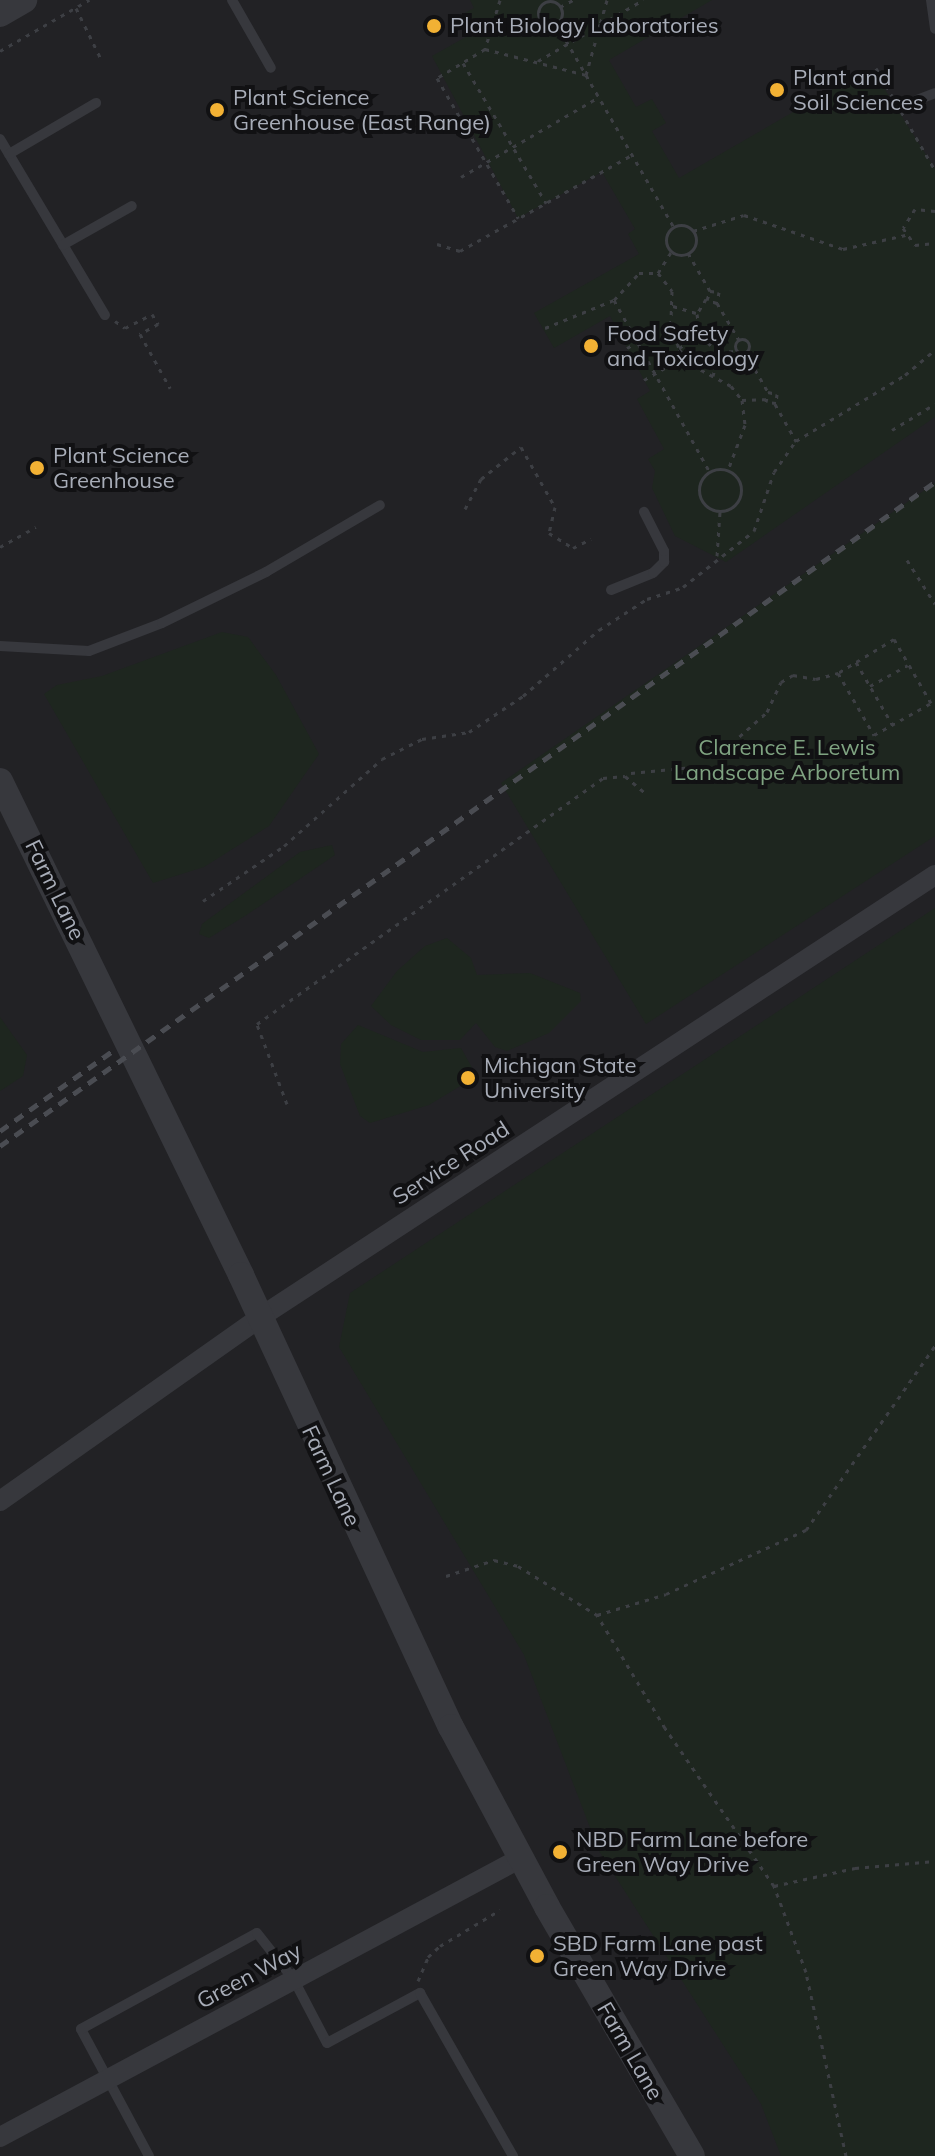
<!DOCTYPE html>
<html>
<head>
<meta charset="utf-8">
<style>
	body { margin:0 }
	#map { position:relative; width:935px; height:2156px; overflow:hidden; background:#161618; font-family:Mulish,sans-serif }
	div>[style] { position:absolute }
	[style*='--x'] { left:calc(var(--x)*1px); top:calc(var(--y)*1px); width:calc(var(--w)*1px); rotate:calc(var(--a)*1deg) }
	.built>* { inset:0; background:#222225; transform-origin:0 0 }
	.green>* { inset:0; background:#1e261f }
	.path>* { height:3px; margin-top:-1.5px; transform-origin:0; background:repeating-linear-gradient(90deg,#3d3f44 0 4px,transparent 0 10px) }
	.path>.ring { margin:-1.5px; padding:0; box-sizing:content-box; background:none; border:3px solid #3d3f44; border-radius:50% }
	.service>* { height:10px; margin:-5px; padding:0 5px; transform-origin:5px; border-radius:5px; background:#37383d }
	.minor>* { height:20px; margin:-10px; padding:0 10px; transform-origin:10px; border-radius:10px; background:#37383d }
	.tertiary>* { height:26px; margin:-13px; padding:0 13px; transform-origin:13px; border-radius:13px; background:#37383d }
	.rail>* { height:5px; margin-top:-2.5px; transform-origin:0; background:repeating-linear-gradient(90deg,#4a4c52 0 10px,transparent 0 18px) }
	.dots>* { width:22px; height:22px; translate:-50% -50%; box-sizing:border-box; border:4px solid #111113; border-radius:50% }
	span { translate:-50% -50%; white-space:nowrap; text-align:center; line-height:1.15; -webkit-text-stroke:8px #111113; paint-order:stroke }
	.poi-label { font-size:22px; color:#a8adb8 }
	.left { translate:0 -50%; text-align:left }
	.park-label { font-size:22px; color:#7fa381 }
	.street-label { font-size:22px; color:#a8adb8 }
</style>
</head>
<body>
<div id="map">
	<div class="built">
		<div style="left:0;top:0;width:935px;height:2156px"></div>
	</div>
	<div class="green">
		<div style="clip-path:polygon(470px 0,712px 0,609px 60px,636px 107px,652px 99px,666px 123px,652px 131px,679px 178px,847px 81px,877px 77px,935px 169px,935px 417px,726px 562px,675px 536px,652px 488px,655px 471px,648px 459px,664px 449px,637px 399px,650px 391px,610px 316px,554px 348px,534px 313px,639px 254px,628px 234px,635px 229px,602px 172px,518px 218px,432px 56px,473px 33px,463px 14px,474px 8px)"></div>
		<div style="clip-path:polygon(935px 483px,935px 836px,646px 1024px,501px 783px)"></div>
		<div style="clip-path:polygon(222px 632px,248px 637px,276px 675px,319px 754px,269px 826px,204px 867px,153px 883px,44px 694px,57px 685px,102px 676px)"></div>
		<div style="clip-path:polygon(332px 845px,335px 855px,245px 916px,209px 938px,199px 934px,202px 924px,300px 852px)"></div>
		<div style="clip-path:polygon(935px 908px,935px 2156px,781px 2156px,761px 2104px,599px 1851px,524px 1655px,339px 1347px,350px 1293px)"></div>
		<div style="clip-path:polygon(447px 938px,471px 958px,477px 975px,530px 973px,580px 993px,581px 1001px,549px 1033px,507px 1051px,495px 1047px,476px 1023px,460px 1040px,421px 1040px,391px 1025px,371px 1006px,397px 971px,425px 946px)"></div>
		<div style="clip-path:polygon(0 1017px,27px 1055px,23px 1076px,0 1091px)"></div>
		<div style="clip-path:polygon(358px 1025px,423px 1052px,461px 1048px,474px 1071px,467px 1082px,429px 1105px,370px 1123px,360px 1116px,340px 1064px,341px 1044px)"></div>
	</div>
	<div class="path">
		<div style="--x:500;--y:0;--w:51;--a:107"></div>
		<div style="--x:485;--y:49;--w:104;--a:14.4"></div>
		<div style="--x:586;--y:75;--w:52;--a:-74.4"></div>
		<div style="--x:607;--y:0;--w:26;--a:106"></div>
		<div style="--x:600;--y:25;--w:50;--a:-30.2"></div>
		<div class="ring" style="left:538px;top:1px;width:21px;height:21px"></div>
		<div style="--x:560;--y:7;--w:15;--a:-28"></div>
		<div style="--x:76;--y:8;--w:57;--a:63.9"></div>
		<div style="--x:556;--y:23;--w:236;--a:60"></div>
		<div style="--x:512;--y:35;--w:32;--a:-30"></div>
		<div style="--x:485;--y:49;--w:56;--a:148.9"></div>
		<div style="--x:437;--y:78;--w:162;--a:59.9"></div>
		<div style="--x:0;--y:51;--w:103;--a:-29.8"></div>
		<div style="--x:538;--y:61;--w:72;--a:-30.1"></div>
		<div style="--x:463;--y:63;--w:163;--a:59.3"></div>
		<div style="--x:876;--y:68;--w:118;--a:60"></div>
		<div style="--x:461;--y:177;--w:160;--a:-30.1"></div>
		<div style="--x:935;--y:211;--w:20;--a:-174"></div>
		<div style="--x:915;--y:209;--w:22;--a:122"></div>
		<div style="--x:903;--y:228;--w:21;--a:55"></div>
		<div style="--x:915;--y:245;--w:20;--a:-6"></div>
		<div class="ring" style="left:666px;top:225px;width:27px;height:27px"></div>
		<div style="--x:693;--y:231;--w:53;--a:-17.4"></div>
		<div style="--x:744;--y:215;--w:105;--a:19"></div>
		<div style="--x:843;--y:249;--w:64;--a:-12.7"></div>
		<div style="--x:437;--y:244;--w:24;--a:17"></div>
		<div style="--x:460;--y:251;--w:197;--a:-29.2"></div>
		<div style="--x:688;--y:253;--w:44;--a:59.9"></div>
		<div style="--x:710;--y:291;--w:9;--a:6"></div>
		<div style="--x:719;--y:292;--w:11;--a:100"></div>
		<div style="--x:717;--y:303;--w:10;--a:-163"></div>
		<div style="--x:707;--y:300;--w:9;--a:-72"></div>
		<div style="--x:658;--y:273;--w:23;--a:52"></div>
		<div style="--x:672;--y:291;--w:33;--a:92"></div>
		<div style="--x:671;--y:324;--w:26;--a:72"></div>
		<div style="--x:679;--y:349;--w:21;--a:51"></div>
		<div style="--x:692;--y:365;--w:44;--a:28.3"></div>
		<div style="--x:731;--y:386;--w:18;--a:52"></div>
		<div style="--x:742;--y:400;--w:25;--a:83"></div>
		<div style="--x:745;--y:425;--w:48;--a:110.7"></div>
		<div style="--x:706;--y:299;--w:17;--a:121"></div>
		<div style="--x:697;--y:314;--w:22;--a:82"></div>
		<div style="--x:700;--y:336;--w:25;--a:40"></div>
		<div style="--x:719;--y:352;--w:18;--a:-3"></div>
		<div style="--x:614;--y:300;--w:196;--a:60.9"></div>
		<div style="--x:717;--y:303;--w:43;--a:59.3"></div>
		<div style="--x:673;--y:306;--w:24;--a:17"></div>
		<div style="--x:115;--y:321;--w:12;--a:35"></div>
		<div style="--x:125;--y:328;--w:30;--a:-27"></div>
		<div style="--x:152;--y:314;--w:12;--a:59"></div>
		<div style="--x:158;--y:324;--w:21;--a:151"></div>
		<div style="--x:140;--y:334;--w:62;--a:60.9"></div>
		<div style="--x:545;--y:328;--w:74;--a:-22.1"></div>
		<div style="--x:614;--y:300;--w:37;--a:-47"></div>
		<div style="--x:639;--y:273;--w:19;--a:0"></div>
		<div style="--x:658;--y:273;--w:25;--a:-58"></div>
		<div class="ring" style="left:735px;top:339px;width:11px;height:11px"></div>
		<div style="--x:627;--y:348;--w:50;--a:-28.6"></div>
		<div style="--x:679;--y:348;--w:24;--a:-30"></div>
		<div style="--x:745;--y:352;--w:46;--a:60.1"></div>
		<div style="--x:768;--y:392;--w:9;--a:13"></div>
		<div style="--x:777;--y:394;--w:9;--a:96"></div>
		<div style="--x:776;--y:403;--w:10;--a:-174"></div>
		<div style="--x:766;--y:402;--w:10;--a:-79"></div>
		<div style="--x:713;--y:376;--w:25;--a:-76"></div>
		<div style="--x:644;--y:380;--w:46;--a:-29.9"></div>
		<div style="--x:742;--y:400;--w:23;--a:-2"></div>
		<div style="--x:775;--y:404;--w:43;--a:60.4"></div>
		<div style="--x:892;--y:430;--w:50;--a:-31.2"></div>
		<div class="ring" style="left:699px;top:469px;width:39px;height:39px"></div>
		<div style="--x:465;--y:509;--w:34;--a:-62"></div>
		<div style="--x:481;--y:479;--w:51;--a:-38.7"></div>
		<div style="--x:521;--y:447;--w:69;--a:60.5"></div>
		<div style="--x:555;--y:507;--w:27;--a:103"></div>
		<div style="--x:549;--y:533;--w:28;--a:32"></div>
		<div style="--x:573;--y:548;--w:20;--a:-27"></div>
		<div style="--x:0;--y:547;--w:41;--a:-29.1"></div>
		<div style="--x:717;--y:556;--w:44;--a:-86.1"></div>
		<div style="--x:907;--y:560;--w:52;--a:57.5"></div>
		<div style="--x:856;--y:662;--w:72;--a:59.9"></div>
		<div style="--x:870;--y:686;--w:43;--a:-28.9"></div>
		<div style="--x:631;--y:773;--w:62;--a:-5.5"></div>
		<div style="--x:693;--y:767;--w:22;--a:13"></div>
		<div style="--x:714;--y:772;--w:34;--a:-58"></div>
		<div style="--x:732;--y:743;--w:47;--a:-41.5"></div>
		<div style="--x:767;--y:712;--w:33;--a:-65"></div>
		<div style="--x:781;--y:682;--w:14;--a:-30"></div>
		<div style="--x:793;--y:675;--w:23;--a:10"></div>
		<div style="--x:816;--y:679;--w:23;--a:-15"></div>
		<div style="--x:838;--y:673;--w:72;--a:59.9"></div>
		<div style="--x:874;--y:735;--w:65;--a:-29.3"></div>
		<div style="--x:931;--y:703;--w:74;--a:-120"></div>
		<div style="--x:894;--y:639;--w:66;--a:148.7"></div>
		<div style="--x:203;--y:901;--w:98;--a:-34.2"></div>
		<div style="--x:284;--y:846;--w:131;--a:-41.6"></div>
		<div style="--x:382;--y:759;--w:45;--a:-26.6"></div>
		<div style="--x:422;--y:739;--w:48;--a:-8.5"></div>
		<div style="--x:469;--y:732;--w:65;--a:-33.7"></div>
		<div style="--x:523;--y:696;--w:101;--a:-41"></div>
		<div style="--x:599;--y:630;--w:57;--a:-32.9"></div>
		<div style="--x:647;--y:599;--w:38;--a:-18"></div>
		<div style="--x:683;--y:587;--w:90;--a:-38.3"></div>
		<div style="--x:754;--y:531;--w:62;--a:-71.3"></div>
		<div style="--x:774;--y:472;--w:38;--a:-55"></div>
		<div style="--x:796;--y:441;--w:127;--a:-31.2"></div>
		<div style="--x:905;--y:375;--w:39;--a:-40"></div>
		<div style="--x:287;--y:1104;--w:85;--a:-110.6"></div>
		<div style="--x:257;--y:1024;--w:425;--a:-35.4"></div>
		<div style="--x:603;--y:778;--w:22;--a:-5"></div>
		<div style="--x:625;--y:776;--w:25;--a:40"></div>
		<div style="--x:446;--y:1576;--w:51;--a:-18.4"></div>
		<div style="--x:494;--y:1560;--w:25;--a:14"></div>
		<div style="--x:518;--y:1566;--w:93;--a:31.8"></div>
		<div style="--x:774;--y:1886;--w:83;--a:-12.5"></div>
		<div style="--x:855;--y:1868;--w:80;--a:-5"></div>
		<div style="--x:418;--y:1981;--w:26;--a:-67"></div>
		<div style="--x:428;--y:1957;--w:16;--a:-43"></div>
		<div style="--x:440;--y:1946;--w:70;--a:-31"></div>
		<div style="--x:846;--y:2156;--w:188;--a:-102.3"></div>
		<div style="--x:806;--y:1972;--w:92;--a:-110.4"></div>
		<div style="--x:774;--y:1886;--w:192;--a:-124.6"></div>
		<div style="--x:665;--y:1728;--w:132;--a:-121"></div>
		<div style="--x:597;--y:1615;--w:72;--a:-16.9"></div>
		<div style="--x:666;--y:1594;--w:154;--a:-24.6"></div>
		<div style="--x:806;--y:1530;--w:225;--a:-55"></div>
	</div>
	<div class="service">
		<div style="--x:232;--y:0;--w:78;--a:60.2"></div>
		<div style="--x:931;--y:0;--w:29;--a:82"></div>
		<div style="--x:917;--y:100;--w:19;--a:-21"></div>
		<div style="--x:0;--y:139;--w:205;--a:59.2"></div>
		<div style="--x:9;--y:154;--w:101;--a:-30.4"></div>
		<div style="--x:63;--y:245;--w:79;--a:-29.5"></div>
		<div style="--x:611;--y:590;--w:45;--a:-22"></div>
		<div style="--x:653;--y:573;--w:16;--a:-45"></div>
		<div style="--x:664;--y:562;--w:11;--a:-90"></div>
		<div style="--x:664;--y:551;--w:44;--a:-117.1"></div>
		<div style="--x:0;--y:646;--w:89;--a:3.2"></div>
		<div style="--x:89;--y:651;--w:78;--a:-21"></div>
		<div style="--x:162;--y:623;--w:116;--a:-26.1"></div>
		<div style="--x:266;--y:572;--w:132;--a:-30.4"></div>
		<div style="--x:149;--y:2156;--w:144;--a:-118.2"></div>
		<div style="--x:81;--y:2029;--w:200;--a:-28.6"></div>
		<div style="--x:257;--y:1933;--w:60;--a:51.8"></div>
		<div style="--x:294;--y:1980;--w:71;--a:62.4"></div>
		<div style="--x:327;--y:2043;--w:106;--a:-28.3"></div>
		<div style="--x:420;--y:1993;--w:188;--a:60.3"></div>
	</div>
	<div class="minor">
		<div style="--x:0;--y:1501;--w:317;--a:-35.2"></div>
		<div style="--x:259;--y:1318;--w:808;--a:-33.24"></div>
		<div style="--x:0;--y:2137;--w:591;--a:-28.17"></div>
	</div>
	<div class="tertiary">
		<div style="--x:0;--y:14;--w:28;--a:-30"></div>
		<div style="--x:0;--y:781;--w:550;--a:63.99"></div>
		<div style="--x:241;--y:1275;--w:498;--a:65.1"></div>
		<div style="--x:451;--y:1727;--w:204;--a:61.9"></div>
		<div style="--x:547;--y:1907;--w:288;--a:59.8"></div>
	</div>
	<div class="rail">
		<div style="--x:0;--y:1131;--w:140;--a:-35.4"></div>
		<div style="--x:0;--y:1146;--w:1147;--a:-35.38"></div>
	</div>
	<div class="dots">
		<div style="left:434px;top:26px;background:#f2b134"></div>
		<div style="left:777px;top:90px;background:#f2b134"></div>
		<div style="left:217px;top:110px;background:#f2b134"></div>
		<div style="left:591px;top:346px;background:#f2b134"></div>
		<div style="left:37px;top:468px;background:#f2b134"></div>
		<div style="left:468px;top:1078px;background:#f2b134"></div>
		<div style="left:560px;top:1852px;background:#f2b134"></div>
		<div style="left:537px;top:1956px;background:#f2b134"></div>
	</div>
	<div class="poi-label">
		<span class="left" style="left:450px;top:26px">Plant Biology Laboratories</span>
		<span class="left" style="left:793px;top:90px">Plant and<br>Soil Sciences</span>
		<span class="left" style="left:233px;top:110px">Plant Science<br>Greenhouse (East Range)</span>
		<span class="left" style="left:607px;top:346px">Food Safety<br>and Toxicology</span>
		<span class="left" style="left:53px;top:468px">Plant Science<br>Greenhouse</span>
		<span class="left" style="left:484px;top:1078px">Michigan State<br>University</span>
		<span class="left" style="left:576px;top:1852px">NBD Farm Lane before<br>Green Way Drive</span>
		<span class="left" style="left:553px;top:1956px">SBD Farm Lane past<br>Green Way Drive</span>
	</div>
	<div class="park-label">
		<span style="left:787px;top:760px">Clarence E. Lewis<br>Landscape Arboretum</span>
	</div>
	<div class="street-label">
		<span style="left:55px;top:890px;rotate:64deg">Farm Lane</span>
		<span style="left:451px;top:1163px;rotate:-33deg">Service Road</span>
		<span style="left:331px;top:1476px;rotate:65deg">Farm Lane</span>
		<span style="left:249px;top:1976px;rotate:-28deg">Green Way</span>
		<span style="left:630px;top:2051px;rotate:60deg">Farm Lane</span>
	</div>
</div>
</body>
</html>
